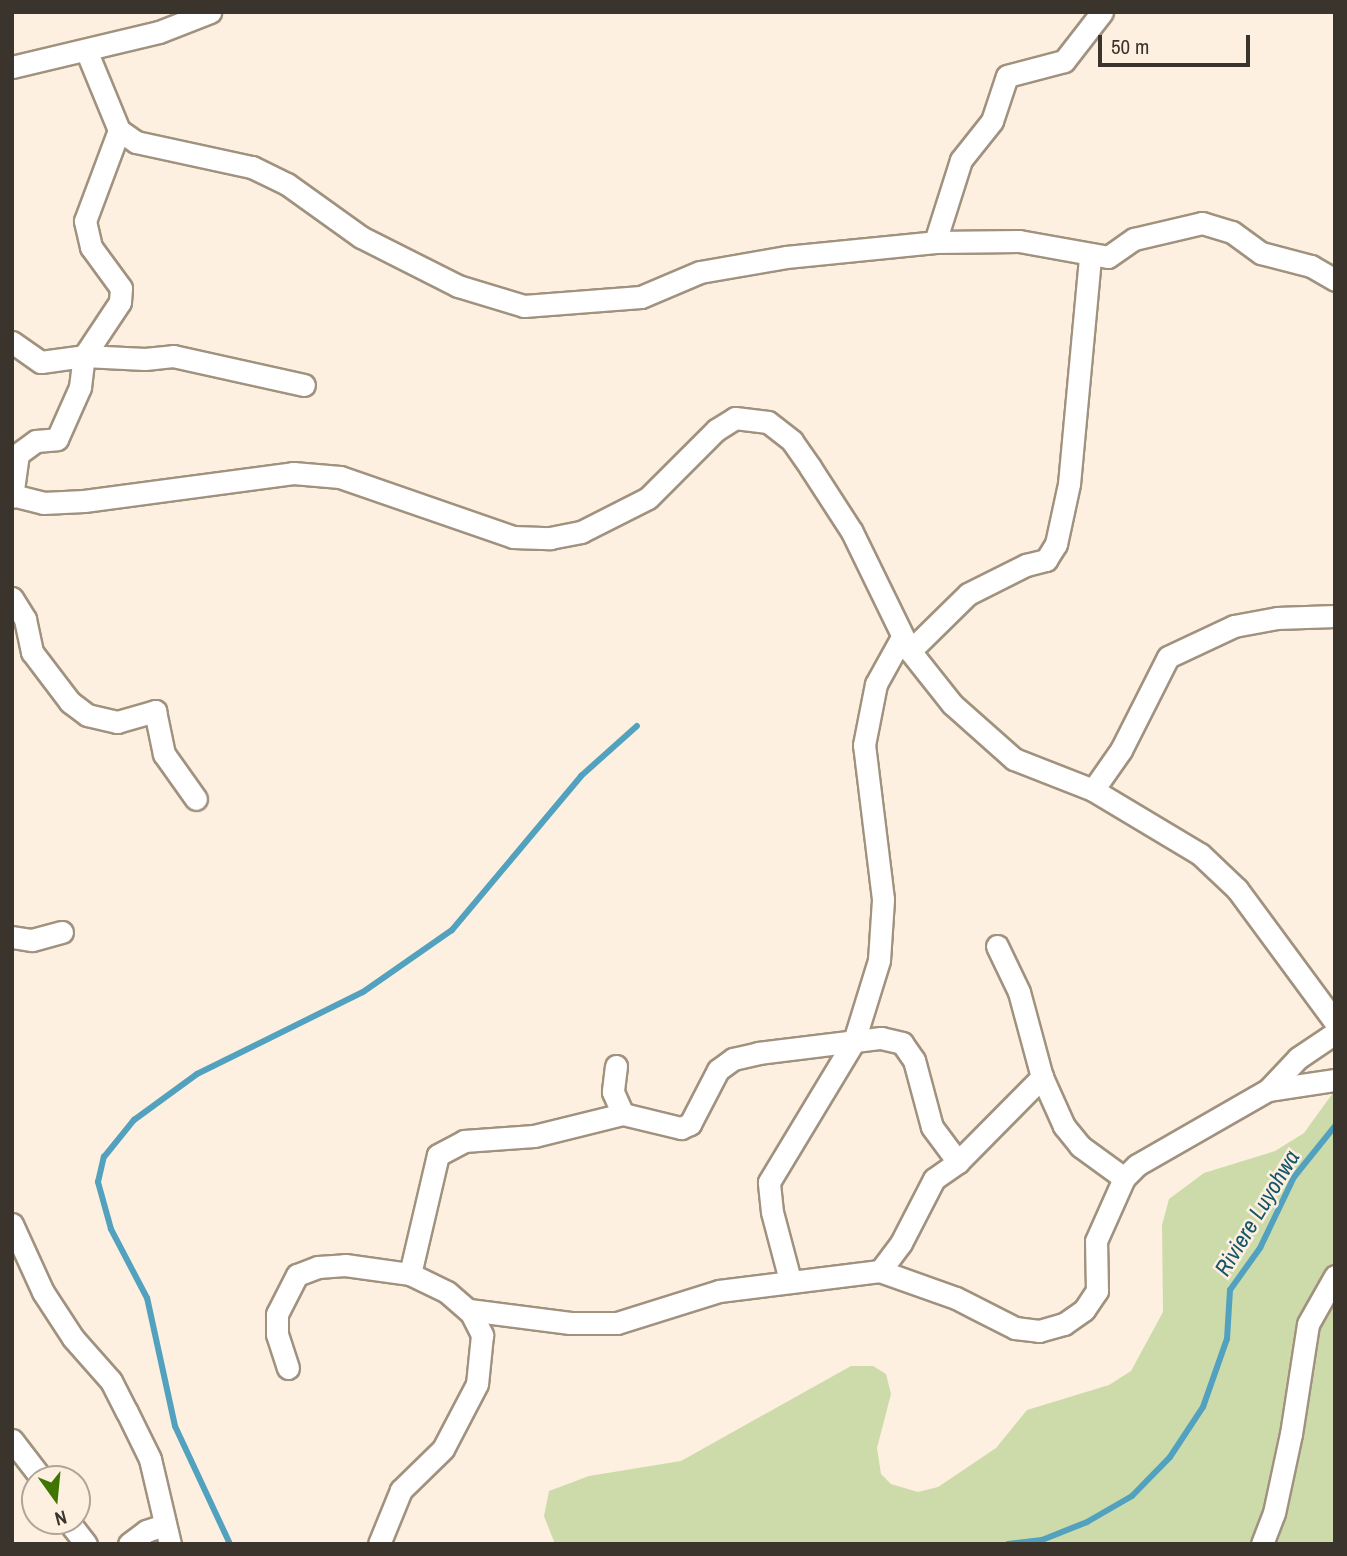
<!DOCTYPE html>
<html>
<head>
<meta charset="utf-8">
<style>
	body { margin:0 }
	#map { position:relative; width:1347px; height:1556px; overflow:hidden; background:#fdf0e0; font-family:"Archivo Narrow",sans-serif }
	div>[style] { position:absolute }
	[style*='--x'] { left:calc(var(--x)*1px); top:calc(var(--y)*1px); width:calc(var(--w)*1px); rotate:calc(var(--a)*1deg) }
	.green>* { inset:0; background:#cddbab }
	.stream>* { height:6px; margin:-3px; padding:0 3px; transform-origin:3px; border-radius:3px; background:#52a2bf }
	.roads { filter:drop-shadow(2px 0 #a1927f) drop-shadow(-2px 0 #a1927f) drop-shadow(0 2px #a1927f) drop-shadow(0 -2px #a1927f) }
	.minor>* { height:21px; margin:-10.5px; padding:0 10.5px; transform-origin:10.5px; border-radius:10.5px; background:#fff }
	span { translate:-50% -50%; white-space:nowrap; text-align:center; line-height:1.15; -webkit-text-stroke:5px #fdf0e0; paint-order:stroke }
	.water-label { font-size:23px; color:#13556a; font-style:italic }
	.frame { position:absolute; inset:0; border:14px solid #3a342c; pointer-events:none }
	.north { position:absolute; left:21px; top:1465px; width:70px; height:70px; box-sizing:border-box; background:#fdf0e0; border:2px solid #afa598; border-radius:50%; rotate:165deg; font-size:19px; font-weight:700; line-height:28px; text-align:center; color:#3a342c }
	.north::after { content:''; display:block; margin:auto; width:24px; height:32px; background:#3f7501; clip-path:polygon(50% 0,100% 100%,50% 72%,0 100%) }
	.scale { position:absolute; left:1098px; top:35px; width:152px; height:32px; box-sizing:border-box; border:4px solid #3a342c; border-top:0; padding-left:9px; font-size:21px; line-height:24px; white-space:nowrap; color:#3a342c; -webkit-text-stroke:5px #fdf0e0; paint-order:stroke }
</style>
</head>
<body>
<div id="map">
	<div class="green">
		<div style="clip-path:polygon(1335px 1090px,1335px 1544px,555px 1544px,544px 1516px,549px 1491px,589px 1476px,681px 1461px,851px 1366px,873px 1366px,886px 1374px,891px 1394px,877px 1448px,881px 1474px,891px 1484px,918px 1492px,938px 1487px,996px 1448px,1027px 1410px,1109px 1385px,1131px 1371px,1163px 1312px,1162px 1225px,1169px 1199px,1204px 1173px,1275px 1151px,1304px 1133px)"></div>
	</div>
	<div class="stream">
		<div style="--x:230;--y:1544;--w:130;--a:-115"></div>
		<div style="--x:175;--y:1426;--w:131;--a:-102.3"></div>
		<div style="--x:147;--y:1298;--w:78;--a:-117.6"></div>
		<div style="--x:111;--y:1229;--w:49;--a:-105.5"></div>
		<div style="--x:98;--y:1182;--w:26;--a:-77"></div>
		<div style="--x:104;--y:1157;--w:48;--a:-51"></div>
		<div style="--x:134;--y:1120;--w:78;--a:-36.1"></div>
		<div style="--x:197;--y:1074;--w:185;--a:-26.3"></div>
		<div style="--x:363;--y:992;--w:108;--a:-34.9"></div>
		<div style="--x:452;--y:930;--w:201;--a:-50"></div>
		<div style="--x:581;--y:776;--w:75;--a:-41.8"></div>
		<div style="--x:1008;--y:1544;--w:34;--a:-7"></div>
		<div style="--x:1042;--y:1540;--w:48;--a:-21.8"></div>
		<div style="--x:1087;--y:1522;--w:52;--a:-30"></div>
		<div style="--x:1132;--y:1496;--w:54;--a:-45.7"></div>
		<div style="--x:1170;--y:1457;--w:60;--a:-56.6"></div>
		<div style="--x:1203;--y:1407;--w:72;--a:-70.6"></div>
		<div style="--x:1227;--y:1339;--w:49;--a:-86.5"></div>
		<div style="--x:1230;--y:1290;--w:52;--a:-54.5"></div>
		<div style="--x:1260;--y:1248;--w:79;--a:-64.4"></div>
		<div style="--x:1294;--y:1177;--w:65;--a:-51.2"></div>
	</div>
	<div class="roads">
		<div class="minor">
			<div style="--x:86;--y:50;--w:87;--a:67.6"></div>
			<div style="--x:119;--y:130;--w:21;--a:35"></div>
			<div style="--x:136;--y:142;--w:119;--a:12.2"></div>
			<div style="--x:252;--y:167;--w:39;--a:26"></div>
			<div style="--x:287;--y:184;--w:91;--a:35.6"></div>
			<div style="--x:361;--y:237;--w:109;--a:26.8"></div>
			<div style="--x:458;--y:286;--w:69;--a:16.9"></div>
			<div style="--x:524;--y:306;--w:117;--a:-4.4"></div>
			<div style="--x:641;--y:297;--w:64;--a:-23"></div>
			<div style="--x:700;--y:272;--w:87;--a:-9.9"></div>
			<div style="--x:786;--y:257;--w:150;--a:-5.7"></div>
			<div style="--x:935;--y:242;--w:84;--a:-0.7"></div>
			<div style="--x:1019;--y:241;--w:90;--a:10.2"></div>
			<div style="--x:1108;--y:257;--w:32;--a:-35"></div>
			<div style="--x:1134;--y:239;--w:70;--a:-13.2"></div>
			<div style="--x:1202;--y:223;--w:31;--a:17"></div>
			<div style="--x:1232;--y:232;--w:36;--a:36"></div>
			<div style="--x:1261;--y:253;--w:52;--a:14.6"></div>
			<div style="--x:1311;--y:266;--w:28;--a:30"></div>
			<div style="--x:12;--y:67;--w:151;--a:-13.4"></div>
			<div style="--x:159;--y:32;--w:55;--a:-21.4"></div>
			<div style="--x:935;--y:242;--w:86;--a:-72.4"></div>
			<div style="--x:961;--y:160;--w:50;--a:-51.5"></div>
			<div style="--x:992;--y:121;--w:47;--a:-71.6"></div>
			<div style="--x:1007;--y:76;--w:59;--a:-14.7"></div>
			<div style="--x:1064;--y:61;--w:62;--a:-52.2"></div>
			<div style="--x:12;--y:342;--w:35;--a:35"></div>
			<div style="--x:41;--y:362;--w:43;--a:-7.9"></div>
			<div style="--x:84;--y:356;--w:61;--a:2.8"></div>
			<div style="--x:145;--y:359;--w:28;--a:-6"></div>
			<div style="--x:173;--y:356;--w:134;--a:12.5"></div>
			<div style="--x:12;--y:495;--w:32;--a:14"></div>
			<div style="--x:43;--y:503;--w:41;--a:-2.8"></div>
			<div style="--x:84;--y:501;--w:211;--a:-7.6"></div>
			<div style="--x:293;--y:473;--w:47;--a:4.9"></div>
			<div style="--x:340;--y:477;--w:183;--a:19.1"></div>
			<div style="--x:513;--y:537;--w:37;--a:2"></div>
			<div style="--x:550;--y:538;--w:32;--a:-11"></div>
			<div style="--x:581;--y:532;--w:75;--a:-26.9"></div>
			<div style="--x:648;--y:498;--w:96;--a:-45"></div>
			<div style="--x:716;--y:430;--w:22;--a:-32"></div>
			<div style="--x:735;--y:418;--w:33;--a:7"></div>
			<div style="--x:768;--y:422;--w:31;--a:38"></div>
			<div style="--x:792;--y:441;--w:32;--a:55"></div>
			<div style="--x:810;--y:467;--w:77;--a:57.1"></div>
			<div style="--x:852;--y:532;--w:132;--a:64"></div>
			<div style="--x:910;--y:651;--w:68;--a:51.6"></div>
			<div style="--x:952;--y:704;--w:83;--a:41.6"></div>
			<div style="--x:1014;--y:759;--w:85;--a:21.4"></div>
			<div style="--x:1093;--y:790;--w:125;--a:30.9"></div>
			<div style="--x:1200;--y:854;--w:51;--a:43.4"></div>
			<div style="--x:1237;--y:889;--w:165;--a:53.6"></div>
			<div style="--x:12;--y:497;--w:43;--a:-82.1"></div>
			<div style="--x:18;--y:454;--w:22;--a:-36"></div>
			<div style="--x:36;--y:441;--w:21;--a:-5"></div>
			<div style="--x:57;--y:439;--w:57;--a:-66.1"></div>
			<div style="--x:80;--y:387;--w:31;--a:-83"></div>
			<div style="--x:84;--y:356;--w:65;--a:-56.3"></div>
			<div style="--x:120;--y:302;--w:14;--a:-86"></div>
			<div style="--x:121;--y:288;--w:51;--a:-126.2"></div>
			<div style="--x:91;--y:247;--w:27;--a:-103"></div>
			<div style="--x:85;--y:221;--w:97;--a:-69.5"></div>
			<div style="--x:12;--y:598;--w:25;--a:58"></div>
			<div style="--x:25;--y:619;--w:34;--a:78"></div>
			<div style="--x:32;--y:652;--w:63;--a:52.8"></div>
			<div style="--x:70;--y:702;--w:21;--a:37"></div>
			<div style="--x:87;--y:715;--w:31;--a:13"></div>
			<div style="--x:117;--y:722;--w:40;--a:-16"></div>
			<div style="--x:155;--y:711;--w:44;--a:78.2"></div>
			<div style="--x:164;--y:754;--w:55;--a:54.6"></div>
			<div style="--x:910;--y:651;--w:81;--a:-44.5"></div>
			<div style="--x:968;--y:594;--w:65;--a:-26.6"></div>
			<div style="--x:1026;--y:565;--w:21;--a:-14"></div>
			<div style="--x:1046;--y:560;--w:19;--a:-58"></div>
			<div style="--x:1056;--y:544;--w:61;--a:-77.8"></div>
			<div style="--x:1069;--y:484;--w:228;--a:-84.7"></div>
			<div style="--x:1093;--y:790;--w:49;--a:-55"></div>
			<div style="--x:1121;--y:750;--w:104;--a:-63.2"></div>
			<div style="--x:1168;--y:657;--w:73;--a:-25.2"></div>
			<div style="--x:1234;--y:626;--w:44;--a:-10.5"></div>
			<div style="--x:1277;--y:618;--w:58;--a:-2"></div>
			<div style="--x:12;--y:937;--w:20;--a:9"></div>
			<div style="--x:32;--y:940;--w:31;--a:-15"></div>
			<div style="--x:997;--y:946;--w:51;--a:64.4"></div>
			<div style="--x:1019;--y:992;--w:88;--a:74.9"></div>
			<div style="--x:616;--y:1066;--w:26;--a:97"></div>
			<div style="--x:613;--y:1092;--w:24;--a:66"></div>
			<div style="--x:1268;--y:1090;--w:68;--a:-8.5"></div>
			<div style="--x:12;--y:1224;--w:75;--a:65.5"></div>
			<div style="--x:43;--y:1292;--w:55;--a:56.9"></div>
			<div style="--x:73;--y:1338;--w:57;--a:48.5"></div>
			<div style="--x:111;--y:1381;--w:35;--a:63"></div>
			<div style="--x:127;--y:1412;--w:52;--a:63.9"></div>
			<div style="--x:150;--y:1459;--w:87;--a:76.8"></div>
			<div style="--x:880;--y:1271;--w:35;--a:-53"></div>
			<div style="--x:901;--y:1243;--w:72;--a:-62.7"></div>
			<div style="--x:934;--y:1179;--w:29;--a:-35"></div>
			<div style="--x:410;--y:1274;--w:122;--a:-76.8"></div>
			<div style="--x:438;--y:1155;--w:30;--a:-28"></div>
			<div style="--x:464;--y:1141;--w:70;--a:-4.1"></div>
			<div style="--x:534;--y:1136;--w:92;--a:-13.9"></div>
			<div style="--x:623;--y:1114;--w:60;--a:13.6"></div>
			<div style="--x:681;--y:1128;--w:10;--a:-24"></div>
			<div style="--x:690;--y:1124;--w:61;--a:-62.6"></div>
			<div style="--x:718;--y:1070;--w:19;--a:-36"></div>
			<div style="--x:733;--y:1059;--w:26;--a:-13"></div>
			<div style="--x:758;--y:1053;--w:124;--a:-7"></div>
			<div style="--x:881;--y:1038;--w:22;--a:13"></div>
			<div style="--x:902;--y:1043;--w:21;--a:55"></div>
			<div style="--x:914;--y:1060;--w:69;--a:75"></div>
			<div style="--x:932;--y:1127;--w:44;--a:53.4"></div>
			<div style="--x:958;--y:1162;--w:120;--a:-45.3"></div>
			<div style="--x:1042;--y:1077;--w:54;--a:65.8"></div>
			<div style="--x:1064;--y:1126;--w:26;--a:51"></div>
			<div style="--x:1080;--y:1146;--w:54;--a:36"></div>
			<div style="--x:790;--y:1280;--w:70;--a:-104.8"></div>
			<div style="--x:772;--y:1212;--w:30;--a:-96"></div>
			<div style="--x:769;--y:1182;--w:165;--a:-58.9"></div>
			<div style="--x:854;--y:1041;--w:85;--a:-72.8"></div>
			<div style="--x:879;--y:960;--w:61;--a:-86.2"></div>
			<div style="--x:883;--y:899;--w:155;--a:-97"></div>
			<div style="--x:864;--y:745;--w:62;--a:-78.9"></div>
			<div style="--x:876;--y:684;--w:54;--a:-61"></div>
			<div style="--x:469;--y:1310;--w:102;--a:7.3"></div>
			<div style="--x:570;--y:1323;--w:47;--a:0"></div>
			<div style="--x:617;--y:1323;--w:107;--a:-17.4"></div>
			<div style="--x:719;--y:1291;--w:162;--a:-7.1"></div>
			<div style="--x:880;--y:1271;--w:81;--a:19.6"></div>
			<div style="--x:956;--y:1298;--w:66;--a:27"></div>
			<div style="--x:1015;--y:1328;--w:24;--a:7"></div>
			<div style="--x:1039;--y:1331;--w:26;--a:-16"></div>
			<div style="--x:1064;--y:1324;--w:24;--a:-35"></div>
			<div style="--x:1084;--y:1310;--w:23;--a:-56"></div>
			<div style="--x:1097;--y:1291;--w:50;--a:-91.1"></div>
			<div style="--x:1096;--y:1241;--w:69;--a:-66"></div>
			<div style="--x:1124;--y:1178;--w:18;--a:-45"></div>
			<div style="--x:1137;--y:1165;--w:151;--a:-29.8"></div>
			<div style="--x:1268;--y:1090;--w:44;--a:-46.8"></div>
			<div style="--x:1298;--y:1058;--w:45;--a:-34"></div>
			<div style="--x:288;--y:1368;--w:36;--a:-108"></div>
			<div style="--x:277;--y:1334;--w:20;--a:-90"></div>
			<div style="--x:277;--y:1314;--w:44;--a:-62.9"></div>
			<div style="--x:297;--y:1275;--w:22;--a:-21"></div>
			<div style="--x:318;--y:1267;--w:27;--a:-4"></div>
			<div style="--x:345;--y:1265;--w:66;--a:7.9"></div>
			<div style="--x:410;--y:1274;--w:41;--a:25.9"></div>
			<div style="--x:447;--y:1292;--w:32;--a:41"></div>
			<div style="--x:471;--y:1313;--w:25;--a:63"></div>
			<div style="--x:482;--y:1335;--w:49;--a:95.8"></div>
			<div style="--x:477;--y:1384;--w:73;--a:117.6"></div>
			<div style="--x:443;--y:1449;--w:59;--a:135.7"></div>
			<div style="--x:401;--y:1490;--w:58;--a:112.2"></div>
			<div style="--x:12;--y:1440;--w:49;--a:52.4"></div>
			<div style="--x:68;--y:1521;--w:29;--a:52"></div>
			<div style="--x:129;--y:1544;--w:21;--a:-37"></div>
			<div style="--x:146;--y:1531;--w:20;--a:-18"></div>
			<div style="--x:1262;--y:1544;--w:33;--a:-69"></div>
			<div style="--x:1274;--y:1513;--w:81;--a:-77.9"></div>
			<div style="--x:1291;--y:1434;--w:111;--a:-81.2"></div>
			<div style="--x:1308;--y:1324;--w:55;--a:-60.6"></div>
		</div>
	</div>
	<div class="water-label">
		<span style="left:1257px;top:1213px;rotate:-59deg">Riviere Luyohwa</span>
	</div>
	<div class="frame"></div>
	<div class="north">N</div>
	<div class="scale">50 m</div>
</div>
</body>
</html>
